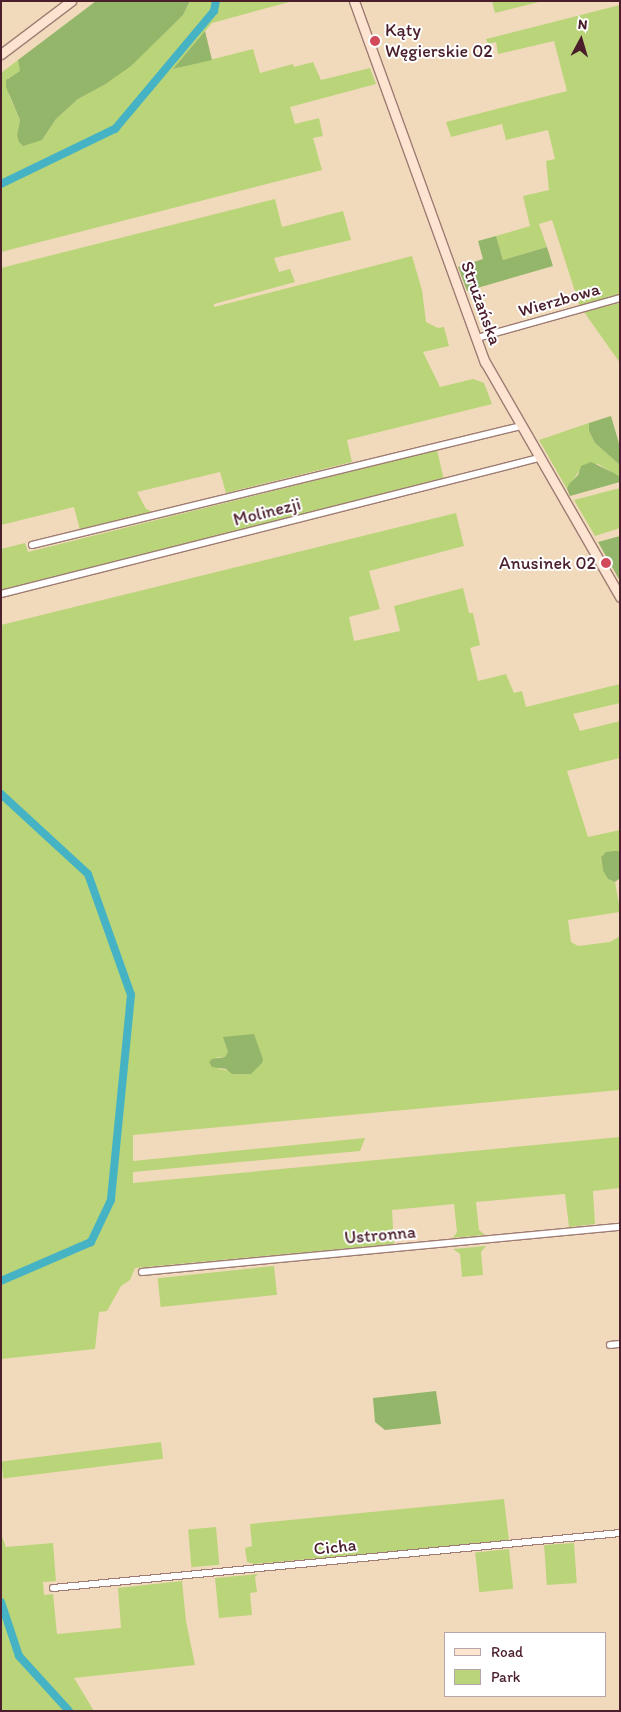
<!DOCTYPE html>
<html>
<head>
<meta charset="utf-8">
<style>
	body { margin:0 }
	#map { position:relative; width:621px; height:1712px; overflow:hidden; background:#f1dabb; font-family:Itim,sans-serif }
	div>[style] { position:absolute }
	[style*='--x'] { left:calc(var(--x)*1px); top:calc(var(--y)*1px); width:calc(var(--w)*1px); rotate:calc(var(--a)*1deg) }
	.green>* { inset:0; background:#bad47a; transform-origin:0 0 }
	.forest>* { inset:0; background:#93b66a }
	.canal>* { height:8px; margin:-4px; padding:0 4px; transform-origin:4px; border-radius:4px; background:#46b3c4 }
	.roads { filter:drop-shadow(1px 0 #9e7c73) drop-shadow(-1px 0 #9e7c73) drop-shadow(0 1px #9e7c73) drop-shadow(0 -1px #9e7c73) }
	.street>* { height:6px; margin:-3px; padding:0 3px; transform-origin:3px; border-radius:3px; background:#fff }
	.secondary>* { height:9px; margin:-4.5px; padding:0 4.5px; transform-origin:4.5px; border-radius:4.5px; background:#fde4d1 }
	.dots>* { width:14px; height:14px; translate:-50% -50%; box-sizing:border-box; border:2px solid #fff; border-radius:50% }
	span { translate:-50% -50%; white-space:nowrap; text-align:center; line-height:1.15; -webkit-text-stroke:4px #fff; paint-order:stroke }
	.poi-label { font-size:18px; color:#4a1f2b }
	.left { translate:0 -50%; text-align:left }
	.right { translate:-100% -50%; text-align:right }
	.street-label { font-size:18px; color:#4a1f2b }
	.frame { position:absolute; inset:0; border:2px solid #4a1f2b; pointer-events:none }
	.legend { position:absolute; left:444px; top:1632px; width:162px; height:65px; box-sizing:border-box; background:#fff; border:1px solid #b7a5aa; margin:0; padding:6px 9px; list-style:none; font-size:15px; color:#4a1f2b }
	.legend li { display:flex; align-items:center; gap:10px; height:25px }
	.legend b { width:25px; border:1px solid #b7a5aa }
	.north { position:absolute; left:556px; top:15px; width:50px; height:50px; -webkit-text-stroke:4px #fff; paint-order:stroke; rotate:6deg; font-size:14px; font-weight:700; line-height:20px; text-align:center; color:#4a1f2b }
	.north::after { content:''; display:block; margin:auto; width:18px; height:22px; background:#4a1f2b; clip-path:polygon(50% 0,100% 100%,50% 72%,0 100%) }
</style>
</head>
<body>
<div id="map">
	<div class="green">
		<div style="clip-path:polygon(190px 1px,293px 1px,212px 23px,174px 69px,253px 49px,260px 73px,293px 64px,294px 67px,313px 62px,321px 80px,370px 68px,376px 84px,290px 107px,295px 124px,319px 118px,323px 136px,313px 138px,322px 170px,1px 252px,1px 73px,18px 60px,21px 71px,8px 78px,9px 95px,20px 120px,17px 135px,42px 140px,56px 119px,78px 99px,104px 85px,183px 15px)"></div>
		<div style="clip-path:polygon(492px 1px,543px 1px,495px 13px)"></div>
		<div style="clip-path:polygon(620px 5px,620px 296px,580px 307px,552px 220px,539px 224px,547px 247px,503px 260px,496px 236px,530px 226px,523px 196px,549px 190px,546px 161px,555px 159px,548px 130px,506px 140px,502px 124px,451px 137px,446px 122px,567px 91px,554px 41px,498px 54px,496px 42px,488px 44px,486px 39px)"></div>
		<div style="clip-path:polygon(275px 199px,282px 227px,343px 211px,351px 240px,274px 258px,279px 272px,290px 269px,295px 282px,214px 304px,214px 307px,412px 256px,422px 290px,426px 322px,438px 328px,444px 327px,449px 346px,423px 352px,440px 387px,473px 379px,484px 383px,492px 404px,347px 440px,352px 462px,226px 493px,220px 472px,137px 492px,146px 509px,153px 512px,80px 530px,74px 507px,1px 525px,1px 268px)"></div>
		<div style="clip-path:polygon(619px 303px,620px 307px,620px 363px,584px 312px)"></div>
		<div style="clip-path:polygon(589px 423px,589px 431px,595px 443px,620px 465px,620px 477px,598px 464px,579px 471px,567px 489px,539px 440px)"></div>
		<div style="clip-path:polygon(437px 450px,444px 480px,1px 591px,1px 549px,25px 543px,28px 552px)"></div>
		<div style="clip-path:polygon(620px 488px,620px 528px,595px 536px,574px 500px)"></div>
		<div style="clip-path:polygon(evenodd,456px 513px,464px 546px,369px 571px,380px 609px,349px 617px,354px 641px,400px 631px,394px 606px,463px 588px,469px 613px,473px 613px,480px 645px,470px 648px,478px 681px,506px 674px,514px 693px,522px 691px,526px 707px,620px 684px,620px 703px,573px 714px,580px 731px,620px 721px,620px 758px,567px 771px,588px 837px,620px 830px,620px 851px,606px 852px,601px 857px,603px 871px,608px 879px,615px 882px,620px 910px,620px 912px,568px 920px,571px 942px,578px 946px,610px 942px,620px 936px,620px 1090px,133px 1135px,133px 1161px,365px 1138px,360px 1151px,133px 1172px,133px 1183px,620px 1137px,620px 1188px,593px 1191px,595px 1224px,569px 1227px,565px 1194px,476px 1202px,479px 1230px,485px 1235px,453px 1238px,457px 1232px,454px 1204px,392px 1210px,394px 1244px,135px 1268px,130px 1280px,121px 1286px,107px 1311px,99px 1312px,95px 1349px,1px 1359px,1px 625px,456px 513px,254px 1035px,263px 1059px,251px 1074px,219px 1069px,217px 1057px,225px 1057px,228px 1052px,225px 1043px,254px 1035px)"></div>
		<div style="clip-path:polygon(486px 1246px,481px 1252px,483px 1275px,462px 1277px,460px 1254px,453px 1249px)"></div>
		<div style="left:274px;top:1266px;width:29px;height:117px;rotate:84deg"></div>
		<div style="left:161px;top:1442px;width:17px;height:161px;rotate:83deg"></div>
		<div style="clip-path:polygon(504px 1499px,509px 1541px,254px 1564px,247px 1562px,245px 1548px,252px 1546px,250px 1524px)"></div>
		<div style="left:216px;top:1527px;width:38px;height:28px;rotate:85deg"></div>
		<div style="clip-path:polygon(1px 1534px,6px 1547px,53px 1543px,56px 1581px,43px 1582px,44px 1595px,53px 1594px,57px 1634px,121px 1628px,118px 1588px,182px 1581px,186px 1621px,195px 1665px,74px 1678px,94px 1711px,1px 1711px)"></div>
		<div style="left:574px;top:1543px;width:40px;height:30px;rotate:86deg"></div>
		<div style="left:509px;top:1549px;width:40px;height:34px;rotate:84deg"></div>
		<div style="clip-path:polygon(258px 1574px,255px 1577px,257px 1592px,250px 1593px,252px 1615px,219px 1618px,215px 1578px)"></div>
	</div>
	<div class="forest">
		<div style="clip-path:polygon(96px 1px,190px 1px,183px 15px,131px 66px,104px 85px,78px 99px,56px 119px,42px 140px,23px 146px,19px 142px,17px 135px,20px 120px,6px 87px,6px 80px,20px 71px,18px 60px)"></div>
		<div style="clip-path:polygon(205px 31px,212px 60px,173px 69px)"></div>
		<div style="clip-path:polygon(496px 236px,503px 260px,547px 247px,553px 266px,467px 291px,458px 267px,483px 259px,478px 241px)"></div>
		<div style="clip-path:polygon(611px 416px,620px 447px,620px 465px,595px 443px,589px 431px,589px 423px)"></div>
		<div style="clip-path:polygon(591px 462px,614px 473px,620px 477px,620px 482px,570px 496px,567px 489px,569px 484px,578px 475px,581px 466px)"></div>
		<div style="clip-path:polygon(620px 536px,620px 581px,598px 542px)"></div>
		<div style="clip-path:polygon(613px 851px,620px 851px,620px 878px,615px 882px,608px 879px,603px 871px,602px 863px,601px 857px,606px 852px)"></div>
		<div style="clip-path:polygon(254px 1034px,263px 1059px,262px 1063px,251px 1074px,232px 1074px,226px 1069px,212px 1067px,209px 1062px,212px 1059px,225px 1057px,228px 1052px,223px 1037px)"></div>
		<div style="clip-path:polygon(436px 1391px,441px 1424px,385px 1430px,375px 1422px,373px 1398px)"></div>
	</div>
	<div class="canal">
		<div style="--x:1;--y:184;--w:127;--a:-25.8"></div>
		<div style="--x:115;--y:129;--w:154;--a:-50"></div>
		<div style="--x:214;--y:11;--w:10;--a:-79"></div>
		<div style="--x:1;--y:794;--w:118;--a:42.6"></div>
		<div style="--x:88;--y:874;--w:128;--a:70.4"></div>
		<div style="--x:131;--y:995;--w:206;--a:95.6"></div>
		<div style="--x:111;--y:1200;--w:47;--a:115.5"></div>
		<div style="--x:91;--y:1242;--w:98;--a:156.6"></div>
		<div style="--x:1;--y:1602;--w:57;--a:71.6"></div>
		<div style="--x:19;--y:1656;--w:74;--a:47.7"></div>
	</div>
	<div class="roads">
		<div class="street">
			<div style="--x:477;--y:338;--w:148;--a:-15.6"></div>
			<div style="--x:32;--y:545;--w:503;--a:-13.68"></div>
			<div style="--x:1;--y:594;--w:555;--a:-14.19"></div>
			<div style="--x:142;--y:1272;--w:480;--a:-5.4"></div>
			<div style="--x:610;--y:1345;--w:10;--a:-6"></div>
			<div style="--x:53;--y:1588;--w:570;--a:-5.54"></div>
		</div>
		<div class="secondary">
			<div style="--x:354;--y:1;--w:384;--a:70.1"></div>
			<div style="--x:485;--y:362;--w:271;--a:60.1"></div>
			<div style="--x:1;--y:54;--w:88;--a:-37.1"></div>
		</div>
	</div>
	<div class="dots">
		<div style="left:375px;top:41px;background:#d1495b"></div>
		<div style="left:606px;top:563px;background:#d1495b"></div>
	</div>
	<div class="poi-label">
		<span class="left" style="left:385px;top:41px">Kąty<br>Węgierskie 02</span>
		<span class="right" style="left:596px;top:563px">Anusinek 02</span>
	</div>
	<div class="street-label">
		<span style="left:559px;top:300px;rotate:-16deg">Wierzbowa</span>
		<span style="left:481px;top:303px;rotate:70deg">Strużańska</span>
		<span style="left:267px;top:512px;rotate:-14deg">Molinezji</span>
		<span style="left:380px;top:1235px;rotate:-5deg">Ustronna</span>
		<span style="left:335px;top:1547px;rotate:-6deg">Cicha</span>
	</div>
	<div class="frame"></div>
	<ul class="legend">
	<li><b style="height:6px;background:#fde4d1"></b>Road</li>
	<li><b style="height:14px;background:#bad47a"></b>Park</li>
	</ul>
	<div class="north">N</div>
</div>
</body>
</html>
